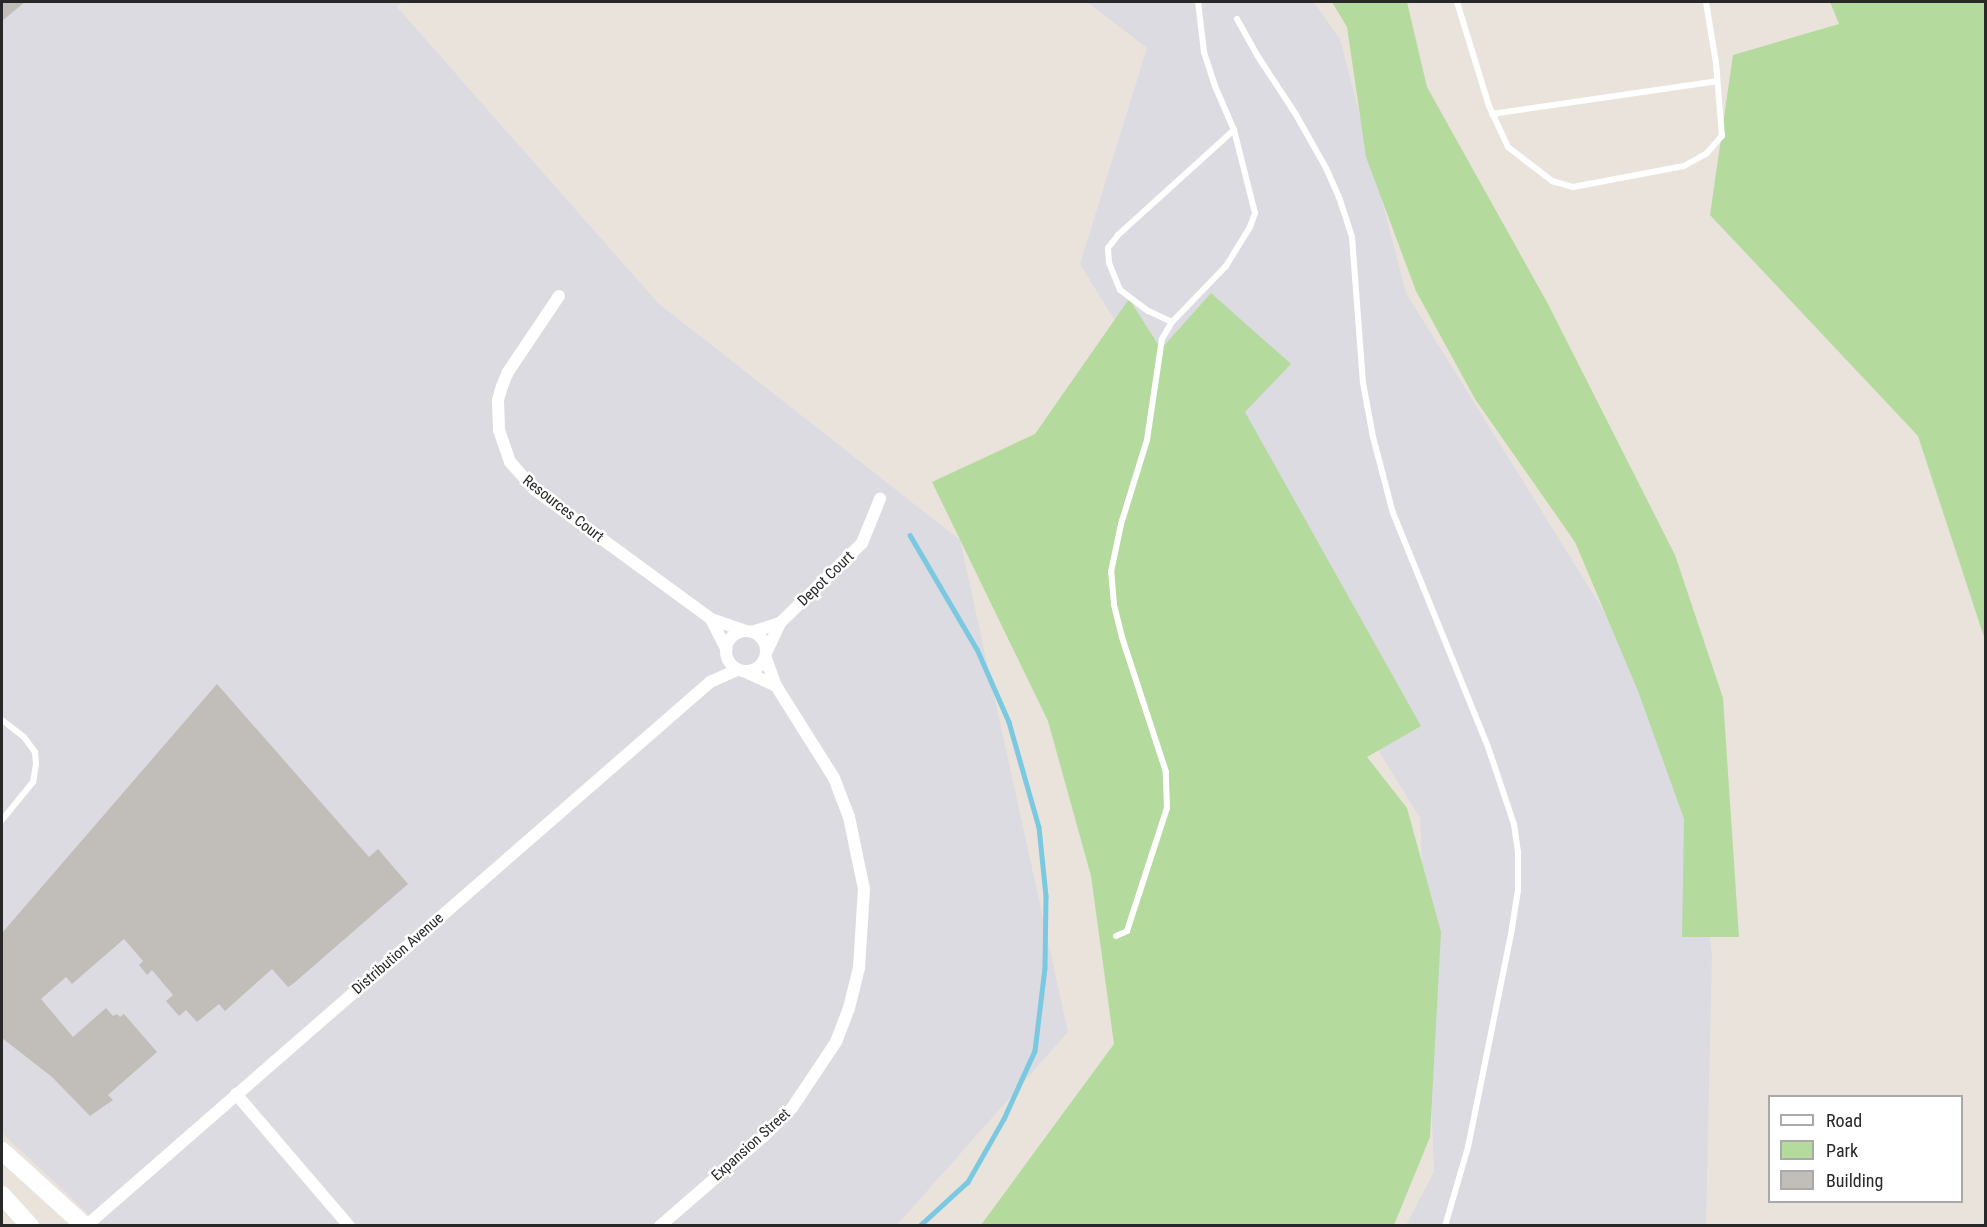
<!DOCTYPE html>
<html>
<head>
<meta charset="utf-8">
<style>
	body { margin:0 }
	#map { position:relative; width:1987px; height:1227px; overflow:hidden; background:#e9e3dc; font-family:"Roboto Condensed",sans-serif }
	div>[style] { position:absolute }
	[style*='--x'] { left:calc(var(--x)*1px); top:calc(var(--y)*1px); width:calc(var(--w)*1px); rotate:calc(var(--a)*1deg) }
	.industrial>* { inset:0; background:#dddbe2 }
	.green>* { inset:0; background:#b5da9e }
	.stream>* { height:4.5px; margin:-2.25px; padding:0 2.25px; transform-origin:2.25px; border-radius:2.25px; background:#7ac9e0 }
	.building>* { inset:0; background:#c1bdb8 }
	.lane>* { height:6px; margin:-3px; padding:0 3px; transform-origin:3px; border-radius:3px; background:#fff }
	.street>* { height:12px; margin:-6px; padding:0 6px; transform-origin:6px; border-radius:6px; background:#fff }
	.street>.ring { margin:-6px; padding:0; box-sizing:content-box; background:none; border:12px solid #fff; border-radius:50% }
	.secondary>* { height:18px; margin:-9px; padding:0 9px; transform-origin:9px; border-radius:9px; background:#fff }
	span { translate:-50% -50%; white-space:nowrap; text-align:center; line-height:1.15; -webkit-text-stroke:5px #fff; paint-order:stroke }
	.street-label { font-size:15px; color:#282828 }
	.frame { position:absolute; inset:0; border:3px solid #282828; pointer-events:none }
	.legend { position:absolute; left:1768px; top:1095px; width:195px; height:108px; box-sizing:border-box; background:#fff; border:2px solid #a9a9a9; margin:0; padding:8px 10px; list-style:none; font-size:18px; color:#282828 }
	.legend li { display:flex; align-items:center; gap:12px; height:30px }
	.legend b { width:30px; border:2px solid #a9a9a9 }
</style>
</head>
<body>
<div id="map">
	<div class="industrial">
		<div style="clip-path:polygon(2px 2px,402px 2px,397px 7px,658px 303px,960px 540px,1068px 1032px,897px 1225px,100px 1225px,2px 1133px)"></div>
		<div style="clip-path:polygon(1087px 2px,1314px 2px,1340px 39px,1406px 293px,1659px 700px,1697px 834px,1712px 954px,1706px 1225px,1406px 1225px,1434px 1172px,1420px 818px,1080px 264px,1147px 48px)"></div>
	</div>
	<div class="green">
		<div style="clip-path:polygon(1332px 2px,1407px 2px,1427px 87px,1548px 304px,1675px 555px,1723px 698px,1739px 937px,1682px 937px,1684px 819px,1638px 691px,1575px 542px,1475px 399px,1416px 291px,1366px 157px,1347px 27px)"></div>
		<div style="clip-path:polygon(1830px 2px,1985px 2px,1985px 640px,1918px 436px,1710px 215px,1733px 55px,1839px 24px)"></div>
		<div style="clip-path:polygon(1211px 293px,1291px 364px,1245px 412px,1421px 726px,1367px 757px,1407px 808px,1441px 932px,1430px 1137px,1394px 1225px,981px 1225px,1114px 1044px,1091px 876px,1048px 721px,932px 482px,1035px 434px,1129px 299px,1161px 349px)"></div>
	</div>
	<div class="stream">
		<div style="--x:910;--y:535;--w:132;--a:59.6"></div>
		<div style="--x:977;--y:649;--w:80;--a:66.3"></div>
		<div style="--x:1009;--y:722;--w:109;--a:74.1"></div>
		<div style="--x:1039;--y:827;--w:69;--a:84.2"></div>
		<div style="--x:1046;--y:896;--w:72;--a:90.8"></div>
		<div style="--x:1045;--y:968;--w:84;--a:96.9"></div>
		<div style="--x:1035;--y:1051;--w:75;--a:114.5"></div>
		<div style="--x:1004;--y:1119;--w:73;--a:119.7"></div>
		<div style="--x:968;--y:1182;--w:65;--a:137.5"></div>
	</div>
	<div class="building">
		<div style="clip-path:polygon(2px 2px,25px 2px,2px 21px)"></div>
		<div style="clip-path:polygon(217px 684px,369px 857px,378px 849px,408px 884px,294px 983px,288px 987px,272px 969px,225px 1011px,219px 1004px,197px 1022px,186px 1010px,179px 1016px,166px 1001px,173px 995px,152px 970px,147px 975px,139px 965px,143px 961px,124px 939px,72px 984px,66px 977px,41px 999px,73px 1037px,106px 1008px,113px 1016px,117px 1014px,120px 1017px,124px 1014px,157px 1052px,108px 1095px,113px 1100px,90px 1116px,52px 1077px,2px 1038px,2px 933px)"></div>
	</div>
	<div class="lane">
		<div style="--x:1457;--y:2;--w:109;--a:72.9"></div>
		<div style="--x:1489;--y:106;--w:45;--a:65.1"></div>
		<div style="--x:1508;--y:147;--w:56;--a:37.7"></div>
		<div style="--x:1552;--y:181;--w:22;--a:16"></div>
		<div style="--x:1573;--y:187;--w:113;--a:-10.7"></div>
		<div style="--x:1684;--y:166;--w:26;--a:-29"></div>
		<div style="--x:1707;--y:153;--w:23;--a:-49"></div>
		<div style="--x:1722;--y:136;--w:73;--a:-94.7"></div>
		<div style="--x:1716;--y:63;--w:62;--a:-99.3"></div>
		<div style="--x:1237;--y:19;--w:41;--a:60.9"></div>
		<div style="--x:1257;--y:55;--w:69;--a:56.8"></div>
		<div style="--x:1295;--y:113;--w:63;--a:60.6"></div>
		<div style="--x:1326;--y:168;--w:32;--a:66"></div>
		<div style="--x:1339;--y:197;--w:42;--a:72"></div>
		<div style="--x:1352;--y:237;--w:146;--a:85.7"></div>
		<div style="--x:1363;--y:383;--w:55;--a:79.5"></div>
		<div style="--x:1373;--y:437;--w:79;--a:75.3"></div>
		<div style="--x:1393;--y:513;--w:249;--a:67.9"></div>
		<div style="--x:1487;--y:744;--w:84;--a:71.4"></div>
		<div style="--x:1514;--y:824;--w:28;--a:82"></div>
		<div style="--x:1518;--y:852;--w:38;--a:90"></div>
		<div style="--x:1518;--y:890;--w:39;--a:99"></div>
		<div style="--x:1512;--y:929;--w:222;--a:101.4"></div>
		<div style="--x:1468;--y:1147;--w:82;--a:106.2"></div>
		<div style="--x:1492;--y:114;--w:227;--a:-8.3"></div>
		<div style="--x:1172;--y:322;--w:26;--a:-155"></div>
		<div style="--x:1148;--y:311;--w:35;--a:-143"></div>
		<div style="--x:1120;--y:290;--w:29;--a:-112"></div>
		<div style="--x:1109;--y:263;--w:15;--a:-94"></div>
		<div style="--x:1108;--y:248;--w:16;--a:-52"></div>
		<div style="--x:1118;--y:235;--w:156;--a:-42.2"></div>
		<div style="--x:2;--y:720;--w:28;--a:38"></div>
		<div style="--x:24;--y:737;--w:19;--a:54"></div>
		<div style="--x:35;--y:752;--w:12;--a:85"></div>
		<div style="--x:36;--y:764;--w:18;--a:99"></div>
		<div style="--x:33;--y:782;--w:49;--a:129.2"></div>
		<div style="--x:1116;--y:936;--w:12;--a:-24"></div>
		<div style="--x:1127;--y:931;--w:129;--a:-72"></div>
		<div style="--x:1167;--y:808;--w:36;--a:-92"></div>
		<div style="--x:1166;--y:772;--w:142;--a:-108.1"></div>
		<div style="--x:1122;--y:637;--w:34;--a:-104"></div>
		<div style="--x:1114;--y:604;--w:32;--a:-95"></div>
		<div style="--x:1111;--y:572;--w:49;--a:-78.2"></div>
		<div style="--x:1121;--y:524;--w:88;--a:-72.8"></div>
		<div style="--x:1147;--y:440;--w:102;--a:-81.6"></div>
		<div style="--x:1162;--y:339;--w:20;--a:-60"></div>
		<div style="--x:1172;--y:322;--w:78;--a:-46"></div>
		<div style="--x:1226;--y:266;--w:46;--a:-58.4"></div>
		<div style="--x:1250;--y:227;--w:15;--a:-70"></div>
		<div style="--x:1255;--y:213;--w:86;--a:-104.2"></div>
		<div style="--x:1234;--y:130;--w:48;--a:-113.4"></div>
		<div style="--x:1215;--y:86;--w:36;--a:-108"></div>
		<div style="--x:1204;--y:52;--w:50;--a:-96.8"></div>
	</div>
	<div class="street">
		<div style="--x:559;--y:296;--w:92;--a:123.9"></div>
		<div style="--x:508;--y:372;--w:15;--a:113"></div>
		<div style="--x:502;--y:386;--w:15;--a:106"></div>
		<div style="--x:498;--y:400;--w:30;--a:88"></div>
		<div style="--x:499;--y:430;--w:34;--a:71"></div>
		<div style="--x:510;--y:462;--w:38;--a:48"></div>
		<div style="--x:535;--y:490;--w:218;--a:36.2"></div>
		<div style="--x:711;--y:619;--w:36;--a:19"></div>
		<div style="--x:711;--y:619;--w:34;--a:63"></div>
		<div class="ring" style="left:726px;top:631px;width:28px;height:28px"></div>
		<div style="--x:752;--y:632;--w:29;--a:-18"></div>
		<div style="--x:767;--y:651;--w:31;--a:-65"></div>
		<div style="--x:780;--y:623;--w:115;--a:-44.3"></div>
		<div style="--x:862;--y:543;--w:48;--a:-67.8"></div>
		<div style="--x:744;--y:671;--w:35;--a:25"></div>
		<div style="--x:236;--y:1094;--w:174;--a:49.4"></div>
		<div style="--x:86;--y:1226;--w:828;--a:-41.08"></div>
		<div style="--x:710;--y:682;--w:30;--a:-24"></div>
		<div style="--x:660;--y:1226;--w:138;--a:-40.9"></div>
		<div style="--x:764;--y:1136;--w:40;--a:-45"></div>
		<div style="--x:792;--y:1108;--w:79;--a:-56.3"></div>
		<div style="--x:836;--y:1042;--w:36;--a:-69"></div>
		<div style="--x:849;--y:1008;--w:41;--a:-76"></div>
		<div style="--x:859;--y:968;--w:79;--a:-86.4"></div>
		<div style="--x:864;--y:889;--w:74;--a:-101.8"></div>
		<div style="--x:849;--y:817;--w:42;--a:-111"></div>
		<div style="--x:834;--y:778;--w:109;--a:-122.2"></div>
		<div style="--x:776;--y:686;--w:30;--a:-110"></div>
	</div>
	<div class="secondary">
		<div style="--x:2;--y:1151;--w:112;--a:42.1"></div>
		<div style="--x:2;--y:1195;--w:42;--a:47.9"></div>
	</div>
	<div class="street-label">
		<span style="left:563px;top:509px;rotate:38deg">Resources Court</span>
		<span style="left:826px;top:579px;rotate:-44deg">Depot Court</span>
		<span style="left:398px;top:954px;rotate:-41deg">Distribution Avenue</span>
		<span style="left:751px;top:1145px;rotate:-42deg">Expansion Street</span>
	</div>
	<div class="frame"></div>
	<ul class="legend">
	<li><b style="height:8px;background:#fff"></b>Road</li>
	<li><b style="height:16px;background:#b5da9e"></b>Park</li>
	<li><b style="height:16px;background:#c1bdb8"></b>Building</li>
	</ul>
</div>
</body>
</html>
